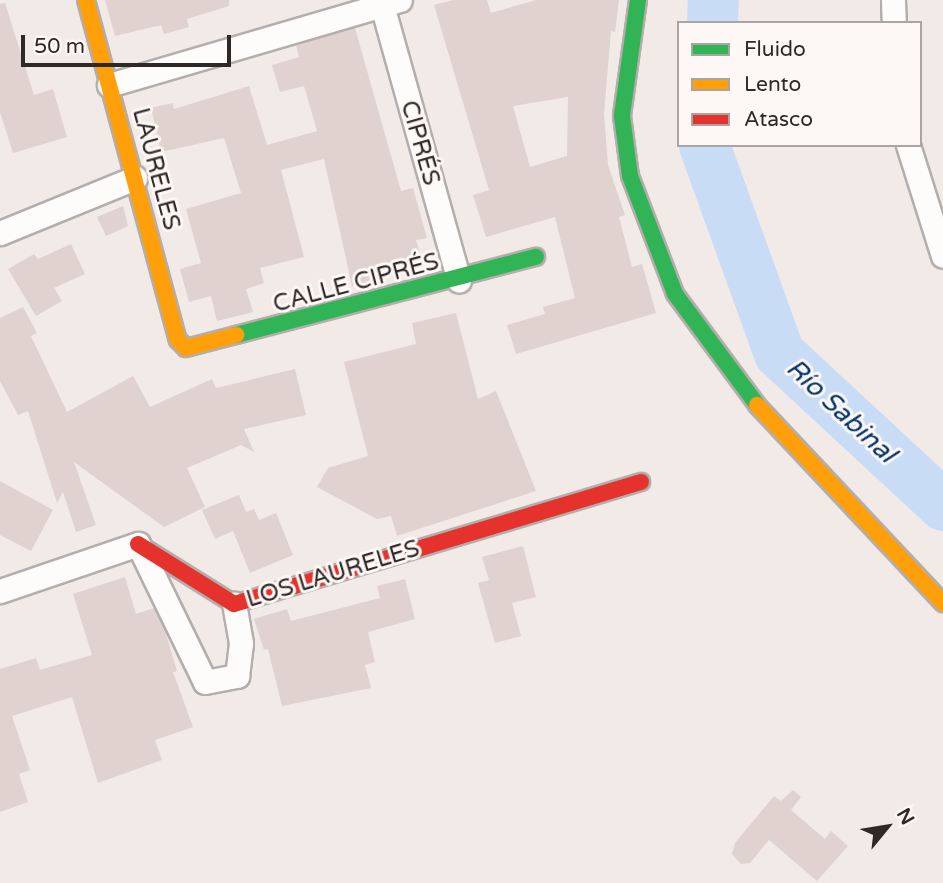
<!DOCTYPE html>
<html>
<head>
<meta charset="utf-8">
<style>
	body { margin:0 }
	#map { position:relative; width:943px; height:883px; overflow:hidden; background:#f2eae7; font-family:"Varela Round",sans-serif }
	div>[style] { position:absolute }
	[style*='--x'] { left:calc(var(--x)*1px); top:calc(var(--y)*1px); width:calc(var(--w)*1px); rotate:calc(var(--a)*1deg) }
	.river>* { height:51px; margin:-25.5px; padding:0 25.5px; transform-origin:25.5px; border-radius:25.5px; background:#c9dcf6 }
	.building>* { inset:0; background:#e0d2ce }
	.roads { filter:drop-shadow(2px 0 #b3aeac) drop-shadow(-2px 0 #b3aeac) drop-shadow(0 2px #b3aeac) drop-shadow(0 -2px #b3aeac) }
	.street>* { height:23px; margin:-11.5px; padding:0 11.5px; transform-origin:11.5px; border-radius:11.5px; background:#fdfcfb }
	.fast>* { height:16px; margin:-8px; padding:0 8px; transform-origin:8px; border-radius:8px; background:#30b455 }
	.slow>* { height:16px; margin:-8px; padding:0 8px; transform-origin:8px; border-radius:8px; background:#ff9f0a }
	.jam>* { height:16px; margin:-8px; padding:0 8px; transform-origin:8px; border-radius:8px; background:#e5322d }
	span { translate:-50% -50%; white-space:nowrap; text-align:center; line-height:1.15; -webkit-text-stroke:6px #fdf7f5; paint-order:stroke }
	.street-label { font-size:24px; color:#2e2927 }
	.water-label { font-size:26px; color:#01336a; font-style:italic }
	.legend { position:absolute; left:677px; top:21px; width:245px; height:126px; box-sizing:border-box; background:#fdf7f5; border:2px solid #aaa5a3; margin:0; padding:9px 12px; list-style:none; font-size:21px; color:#2e2927 }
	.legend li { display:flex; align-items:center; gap:14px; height:35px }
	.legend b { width:35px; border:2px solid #aaa5a3 }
	.north { position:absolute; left:852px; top:792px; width:70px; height:70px; -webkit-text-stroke:5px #fdf7f5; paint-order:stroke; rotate:60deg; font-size:19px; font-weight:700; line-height:28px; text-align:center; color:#2e2927 }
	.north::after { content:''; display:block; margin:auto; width:24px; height:32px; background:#2e2927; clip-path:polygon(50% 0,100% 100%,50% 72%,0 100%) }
	.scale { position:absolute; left:21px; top:35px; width:210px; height:32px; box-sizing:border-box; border:4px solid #2e2927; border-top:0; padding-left:9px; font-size:21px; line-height:24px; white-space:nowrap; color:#2e2927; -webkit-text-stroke:5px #fdf7f5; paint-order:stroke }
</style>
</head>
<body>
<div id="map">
	<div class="river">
		<div style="--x:712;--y:23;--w:23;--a:-88"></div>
		<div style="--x:704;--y:145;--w:221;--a:70.2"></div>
		<div style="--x:779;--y:353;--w:224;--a:42.8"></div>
	</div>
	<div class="building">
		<div style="clip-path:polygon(105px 0,229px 0,229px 6px,187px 19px,189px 27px,164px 34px,161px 25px,115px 36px)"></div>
		<div style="clip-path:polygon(evenodd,453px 0,487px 0,491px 13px,536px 0,619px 0,615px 32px,611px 31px,604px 114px,608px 165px,625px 215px,619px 217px,632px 267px,642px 264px,656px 313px,516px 354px,507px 325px,545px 314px,543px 307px,575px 298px,555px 217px,486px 237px,473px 195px,489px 190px,434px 5px,453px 0,568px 97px,567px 156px,530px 167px,513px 106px,568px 97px)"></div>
		<div style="clip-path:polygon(5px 3px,34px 95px,53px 89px,67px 137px,13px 153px,0 112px,0 4px)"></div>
		<div style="clip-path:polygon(355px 28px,401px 191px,413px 188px,427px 238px,416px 240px,424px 267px,352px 286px,324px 159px,281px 170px,304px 257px,260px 268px,264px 283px,246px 289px,253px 312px,217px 321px,211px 296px,189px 302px,180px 269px,201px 263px,186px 209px,241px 193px,224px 138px,161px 152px,151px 108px,173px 103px,174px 109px,249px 86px,267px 145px,317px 131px,304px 86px,280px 92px,272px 65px,299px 57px,296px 45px)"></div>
		<div style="clip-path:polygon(123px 206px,128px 226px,106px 236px,97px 217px)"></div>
		<div style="clip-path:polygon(71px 244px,85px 274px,54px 288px,62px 301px,36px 316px,8px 269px,34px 254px,38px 259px)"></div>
		<div style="clip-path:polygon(23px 307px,37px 333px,31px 336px,67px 412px,133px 376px,150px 407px,212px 379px,216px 388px,295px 369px,306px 415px,244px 429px,254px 452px,241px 445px,187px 468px,205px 507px,164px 527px,74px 462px,96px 525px,76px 532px,63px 492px,57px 503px,28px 411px,18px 415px,0 381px,0 318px)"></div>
		<div style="clip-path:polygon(456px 313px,478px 399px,496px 391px,536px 491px,397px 536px,391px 516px,377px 519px,317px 487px,328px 468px,368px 456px,344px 362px,416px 344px,412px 323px)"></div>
		<div style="clip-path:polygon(0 481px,53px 510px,31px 551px,0 535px)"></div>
		<div style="clip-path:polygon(239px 495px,246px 512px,254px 509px,259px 520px,276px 513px,293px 555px,250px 573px,233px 531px,215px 539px,202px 510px)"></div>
		<div style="clip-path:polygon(523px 546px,536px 597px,512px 603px,521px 636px,495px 643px,478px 583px,489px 580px,482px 557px)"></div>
		<div style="clip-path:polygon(125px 577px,136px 614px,154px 608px,166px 634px,177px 671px,173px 672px,193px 727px,155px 740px,162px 760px,98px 783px,72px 697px,12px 716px,30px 770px,19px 774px,28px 802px,0 812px,0 669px,36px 658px,40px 670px,92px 655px,73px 594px)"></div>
		<div style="clip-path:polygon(405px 579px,415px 619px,368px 632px,375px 662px,365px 665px,371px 688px,282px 706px,268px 649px,264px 650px,254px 619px,287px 609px,291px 621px,380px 598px,377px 586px)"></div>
		<div style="clip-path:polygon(793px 790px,801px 797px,791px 810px,825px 839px,831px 831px,848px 846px,817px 881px,769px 840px,750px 863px,741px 864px,732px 854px,735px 843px,774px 796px,781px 801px)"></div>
	</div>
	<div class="roads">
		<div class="street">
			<div style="--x:893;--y:0;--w:23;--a:88"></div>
			<div style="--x:382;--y:5;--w:286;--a:74.4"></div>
			<div style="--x:109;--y:85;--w:303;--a:-16.3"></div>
			<div style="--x:908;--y:145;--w:116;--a:72.5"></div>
			<div style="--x:0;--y:233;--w:146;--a:-22.2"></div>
			<div style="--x:0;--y:591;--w:146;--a:-18.8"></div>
			<div style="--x:138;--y:544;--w:153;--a:64.1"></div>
			<div style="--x:205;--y:682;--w:33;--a:-11"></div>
			<div style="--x:237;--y:676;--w:33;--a:-83"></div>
			<div style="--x:241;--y:643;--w:40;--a:-100"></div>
		</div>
		<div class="fast">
			<div style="--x:638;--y:0;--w:117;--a:97.9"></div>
			<div style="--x:622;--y:116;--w:61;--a:82.4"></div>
			<div style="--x:630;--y:176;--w:126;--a:69.1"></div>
			<div style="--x:675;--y:294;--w:138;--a:53.5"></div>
			<div style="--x:236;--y:335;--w:310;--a:-14.6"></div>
		</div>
		<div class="slow">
			<div style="--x:86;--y:0;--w:352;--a:74.9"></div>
			<div style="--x:178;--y:340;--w:11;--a:45"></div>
			<div style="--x:186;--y:348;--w:52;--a:-14.6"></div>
			<div style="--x:757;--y:405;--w:272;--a:46.8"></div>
		</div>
		<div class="jam">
			<div style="--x:138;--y:544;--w:113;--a:32"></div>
			<div style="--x:234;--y:604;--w:425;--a:-16.7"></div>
		</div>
	</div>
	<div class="street-label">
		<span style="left:420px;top:143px;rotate:74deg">CIPRÉS</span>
		<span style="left:156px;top:169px;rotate:75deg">LAURELES</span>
		<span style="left:356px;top:283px;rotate:-15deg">CALLE CIPRÉS</span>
		<span style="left:333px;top:574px;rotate:-17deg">LOS LAURELES</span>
	</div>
	<div class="water-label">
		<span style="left:841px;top:411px;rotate:43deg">Río Sabinal</span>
	</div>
	<ul class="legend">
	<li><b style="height:9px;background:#30b455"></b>Fluido</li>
	<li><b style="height:9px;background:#ff9f0a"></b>Lento</li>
	<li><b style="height:9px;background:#e5322d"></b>Atasco</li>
	</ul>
	<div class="north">N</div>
	<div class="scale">50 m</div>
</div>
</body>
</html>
